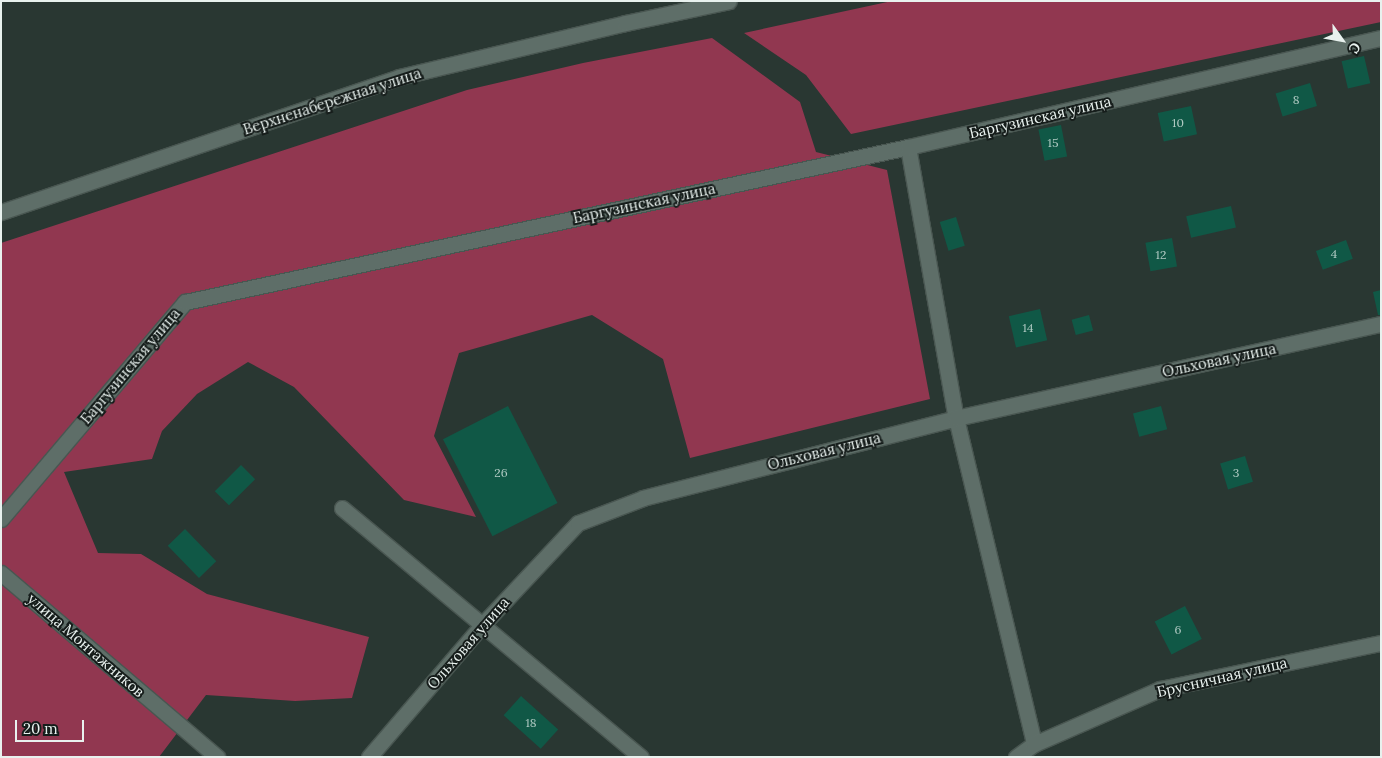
<!DOCTYPE html>
<html>
<head>
<meta charset="utf-8">
<style>
	body { margin:0 }
	#map { position:relative; width:1382px; height:758px; overflow:hidden; background:#293732; font-family:Lora,serif }
	div>[style] { position:absolute }
	[style*='--x'] { left:calc(var(--x)*1px); top:calc(var(--y)*1px); width:calc(var(--w)*1px); rotate:calc(var(--a)*1deg) }
	.forest>* { inset:0; background:#913750 }
	.building>* { inset:0; background:#105846; transform-origin:0 0 }
	.roads { filter:drop-shadow(1px 0 #495651) drop-shadow(-1px 0 #495651) drop-shadow(0 1px #495651) drop-shadow(0 -1px #495651) }
	.street>* { height:15px; margin:-7.5px; padding:0 7.5px; transform-origin:7.5px; border-radius:7.5px; background:#5e6e68 }
	.secondary>* { height:15px; margin:-7.5px; padding:0 7.5px; transform-origin:7.5px; border-radius:7.5px; background:#5e6e68 }
	span { translate:-50% -50%; white-space:nowrap; text-align:center; line-height:1.15; -webkit-text-stroke:4px #161d1b; paint-order:stroke }
	.number-label { font-size:12px; color:#b2cbc4 }
	.number-label span { -webkit-text-stroke-width:0 }
	.street-label { font-size:15px; color:#e8f1ee }
	.frame { position:absolute; inset:0; border:2px solid #e8f1ee; pointer-events:none }
	.north { position:absolute; left:1317px; top:15px; width:50px; height:50px; -webkit-text-stroke:4px #161d1b; paint-order:stroke; rotate:122deg; font-size:14px; font-weight:700; line-height:20px; text-align:center; color:#e8f1ee }
	.north::after { content:''; display:block; margin:auto; width:18px; height:22px; background:#e8f1ee; clip-path:polygon(50% 0,100% 100%,50% 72%,0 100%) }
	.scale { position:absolute; left:15px; top:720px; width:69px; height:22px; box-sizing:border-box; border:2px solid #e8f1ee; border-top:0; padding-left:6px; font-size:15px; line-height:18px; white-space:nowrap; color:#e8f1ee; -webkit-text-stroke:4px #161d1b; paint-order:stroke }
</style>
</head>
<body>
<div id="map">
	<div class="forest">
		<div style="clip-path:polygon(892px 1px,1381px 1px,1381px 22px,851px 134px,806px 75px,744px 33px)"></div>
		<div style="clip-path:polygon(712px 38px,800px 102px,816px 152px,887px 170px,930px 399px,690px 458px,663px 359px,592px 315px,459px 353px,434px 436px,476px 517px,404px 500px,294px 387px,248px 362px,197px 394px,162px 431px,152px 459px,64px 472px,98px 553px,141px 554px,207px 594px,369px 637px,352px 698px,295px 701px,206px 695px,159px 757px,1px 757px,1px 243px,467px 90px,583px 63px)"></div>
	</div>
	<div class="building">
		<div style="left:1364px;top:56px;width:28px;height:23px;rotate:77deg"></div>
		<div style="left:1310px;top:83px;width:24px;height:36px;rotate:73deg"></div>
		<div style="left:1191px;top:106px;width:29px;height:34px;rotate:78deg"></div>
		<div style="left:1061px;top:125px;width:32px;height:23px;rotate:79deg"></div>
		<div style="left:1231px;top:206px;width:22px;height:46px;rotate:77deg"></div>
		<div style="left:956px;top:217px;width:30px;height:17px;rotate:73deg"></div>
		<div style="left:1172px;top:238px;width:29px;height:27px;rotate:80deg"></div>
		<div style="left:1346px;top:240px;width:20px;height:32px;rotate:70deg"></div>
		<div style="clip-path:polygon(1381px 290px,1381px 315px,1378px 315px,1373px 292px)"></div>
		<div style="left:1040px;top:309px;width:32px;height:32px;rotate:77deg"></div>
		<div style="left:1089px;top:315px;width:16px;height:18px;rotate:75deg"></div>
		<div style="left:508px;top:406px;width:109px;height:73px;rotate:63deg"></div>
		<div style="left:1161px;top:406px;width:24px;height:29px;rotate:75deg"></div>
		<div style="left:1245px;top:456px;width:27px;height:26px;rotate:73deg"></div>
		<div style="left:241px;top:465px;width:20px;height:37px;rotate:45deg"></div>
		<div style="left:185px;top:529px;width:45px;height:24px;rotate:46deg"></div>
		<div style="left:1185px;top:606px;width:37px;height:34px;rotate:63deg"></div>
		<div style="left:521px;top:696px;width:50px;height:26px;rotate:42deg"></div>
	</div>
	<div class="roads">
		<div class="street">
			<div style="--x:908;--y:147;--w:275;--a:80"></div>
			<div style="--x:956;--y:418;--w:335;--a:76.5"></div>
			<div style="--x:342;--y:508;--w:389;--a:39.8"></div>
			<div style="--x:1;--y:519;--w:285;--a:-49.7"></div>
			<div style="--x:185;--y:302;--w:739;--a:-12.1"></div>
			<div style="--x:908;--y:147;--w:485;--a:-13"></div>
			<div style="--x:1;--y:573;--w:284;--a:40.4"></div>
			<div style="--x:369;--y:757;--w:175;--a:-49.4"></div>
			<div style="--x:483;--y:624;--w:139;--a:-46.8"></div>
			<div style="--x:578;--y:523;--w:70;--a:-21"></div>
			<div style="--x:643;--y:498;--w:323;--a:-14.3"></div>
			<div style="--x:956;--y:418;--w:435;--a:-12.5"></div>
			<div style="--x:1016;--y:757;--w:22;--a:-36"></div>
			<div style="--x:1034;--y:744;--w:137;--a:-23.6"></div>
			<div style="--x:1160;--y:689;--w:226;--a:-11.8"></div>
		</div>
		<div class="secondary">
			<div style="--x:1;--y:212;--w:420;--a:-18.7"></div>
			<div style="--x:399;--y:77;--w:232;--a:-13.4"></div>
			<div style="--x:625;--y:23;--w:106;--a:-11.9"></div>
		</div>
	</div>
	<div class="number-label">
		<span style="left:1296px;top:100px">8</span>
		<span style="left:1178px;top:123px">10</span>
		<span style="left:1053px;top:143px">15</span>
		<span style="left:1334px;top:254px">4</span>
		<span style="left:1161px;top:255px">12</span>
		<span style="left:1028px;top:328px">14</span>
		<span style="left:501px;top:473px">26</span>
		<span style="left:1236px;top:473px">3</span>
		<span style="left:1178px;top:630px">6</span>
		<span style="left:531px;top:723px">18</span>
	</div>
	<div class="street-label">
		<span style="left:332px;top:101px;rotate:-18deg">Верхненабережная улица</span>
		<span style="left:1040px;top:117px;rotate:-13deg">Баргузинская улица</span>
		<span style="left:644px;top:203px;rotate:-12deg">Баргузинская улица</span>
		<span style="left:1219px;top:360px;rotate:-12deg">Ольховая улица</span>
		<span style="left:130px;top:366px;rotate:-50deg">Баргузинская улица</span>
		<span style="left:824px;top:451px;rotate:-14deg">Ольховая улица</span>
		<span style="left:468px;top:643px;rotate:-49deg">Ольховая улица</span>
		<span style="left:86px;top:645px;rotate:41deg">улица Монтажников</span>
		<span style="left:1222px;top:677px;rotate:-13deg">Брусничная улица</span>
	</div>
	<div class="frame"></div>
	<div class="north">С</div>
	<div class="scale">20 m</div>
</div>
</body>
</html>
